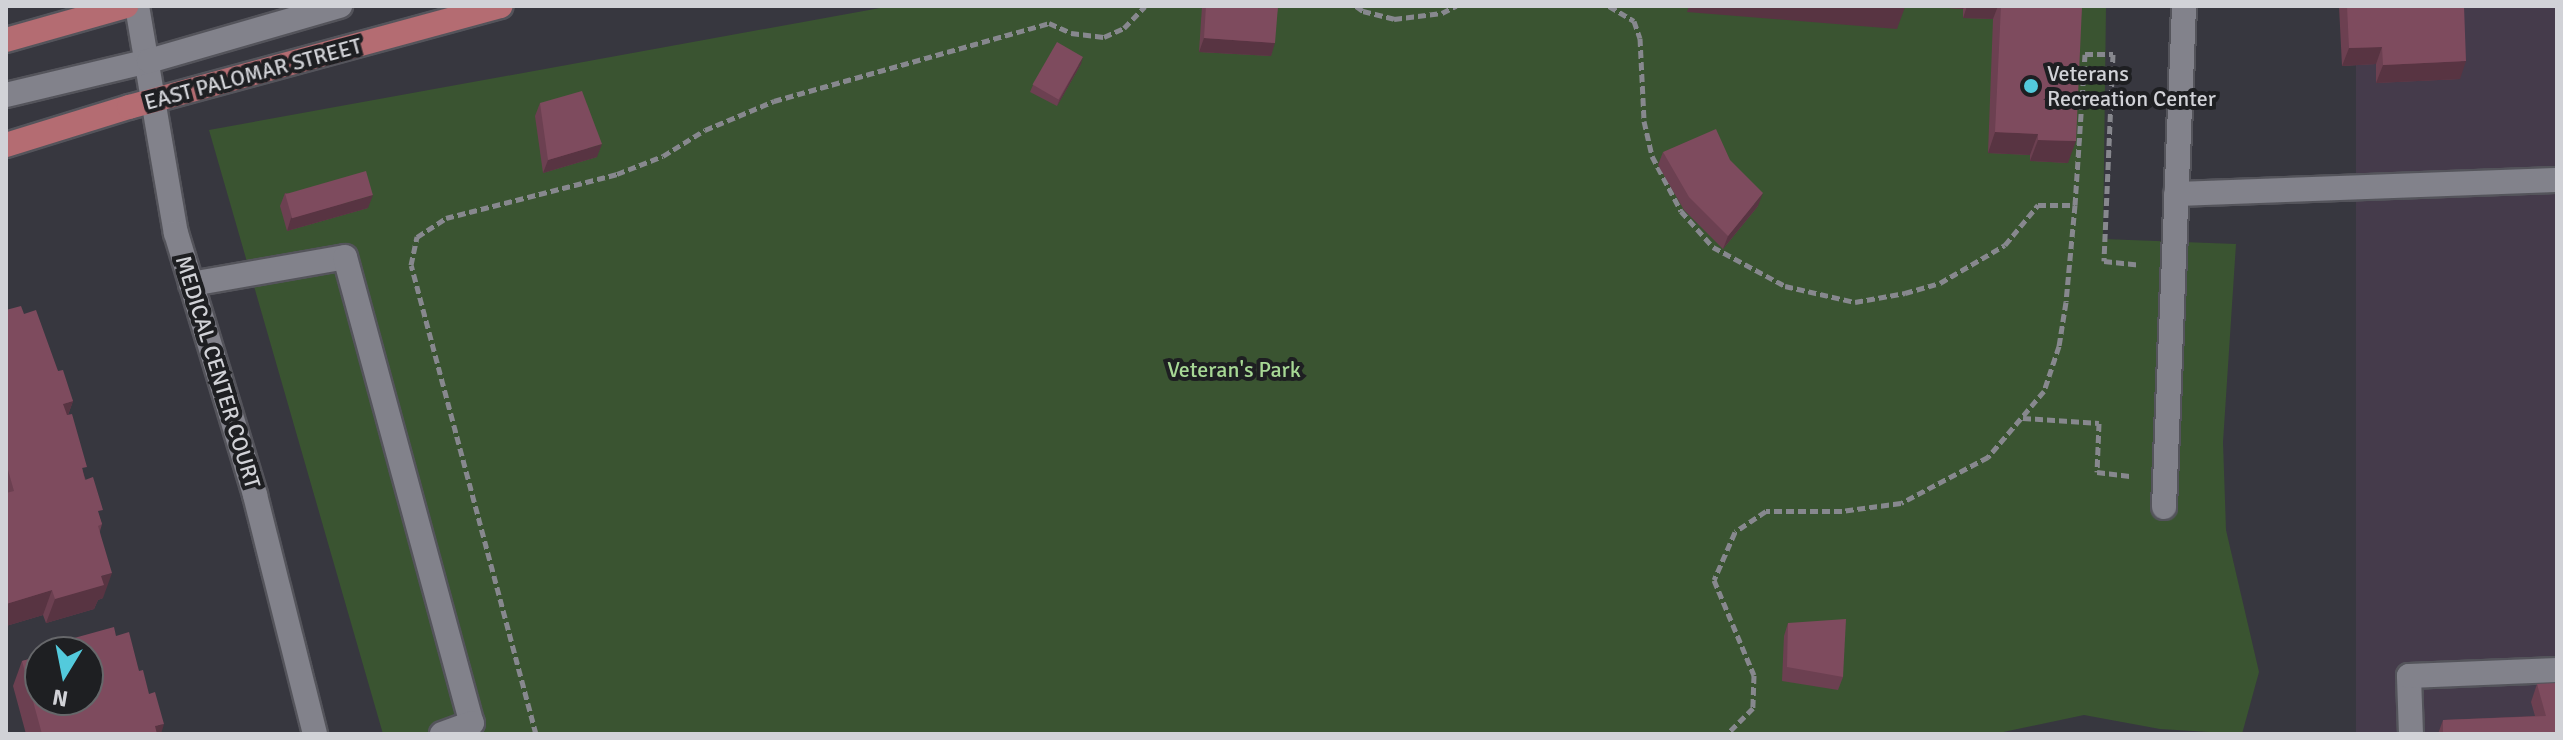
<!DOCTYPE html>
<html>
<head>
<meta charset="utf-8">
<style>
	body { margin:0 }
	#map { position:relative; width:2563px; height:740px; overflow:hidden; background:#37373f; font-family:Signika,sans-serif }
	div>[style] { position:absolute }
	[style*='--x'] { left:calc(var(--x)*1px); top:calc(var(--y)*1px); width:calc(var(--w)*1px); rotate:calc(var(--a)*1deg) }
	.commercial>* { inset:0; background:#453b4b; transform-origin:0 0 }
	.green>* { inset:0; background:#3a5431 }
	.path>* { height:5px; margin-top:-2.5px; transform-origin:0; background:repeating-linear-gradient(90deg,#87888e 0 8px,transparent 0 12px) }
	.roads { filter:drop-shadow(2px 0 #54545b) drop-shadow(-2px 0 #54545b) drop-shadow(0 2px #54545b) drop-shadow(0 -2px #54545b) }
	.minor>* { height:24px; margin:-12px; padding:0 12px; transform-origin:12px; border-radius:12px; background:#82828b }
	.major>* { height:24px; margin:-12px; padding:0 12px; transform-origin:12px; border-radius:12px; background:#b46c72 }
	.wall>* { inset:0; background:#6c4051 }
	.shaded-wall>* { inset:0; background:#583442 }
	.building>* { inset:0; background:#7e4b5e; transform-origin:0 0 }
	.dots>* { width:22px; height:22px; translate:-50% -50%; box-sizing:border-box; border:4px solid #1e1f22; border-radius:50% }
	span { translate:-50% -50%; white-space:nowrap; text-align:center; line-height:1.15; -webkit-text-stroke:8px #1e1f22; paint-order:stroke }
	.poi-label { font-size:22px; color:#d1d2d7 }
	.left { translate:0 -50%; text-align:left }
	.street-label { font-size:22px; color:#d1d2d7 }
	.park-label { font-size:22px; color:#a7d895 }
	.frame { position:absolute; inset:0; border:8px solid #d1d2d7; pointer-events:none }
	.north { position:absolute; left:24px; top:636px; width:80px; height:80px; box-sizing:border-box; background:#1e1f22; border:2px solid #66676a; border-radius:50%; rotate:190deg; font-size:22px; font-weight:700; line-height:32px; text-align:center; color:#d1d2d7 }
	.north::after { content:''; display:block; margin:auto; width:28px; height:36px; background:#53cadc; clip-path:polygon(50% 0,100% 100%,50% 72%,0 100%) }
</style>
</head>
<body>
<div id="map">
	<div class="commercial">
		<div style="left:2356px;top:6px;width:201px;height:728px"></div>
	</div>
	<div class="green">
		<div style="clip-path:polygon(891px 6px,2106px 6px,2103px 239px,2236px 244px,2223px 442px,2226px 530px,2259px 672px,2242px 734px,2160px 729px,2084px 715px,1994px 734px,383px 734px,209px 130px)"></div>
	</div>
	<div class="path">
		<div style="--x:1356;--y:6;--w:9;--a:36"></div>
		<div style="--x:1363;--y:11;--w:32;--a:14"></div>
		<div style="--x:1394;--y:19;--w:48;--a:-7.1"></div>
		<div style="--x:1442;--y:13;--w:16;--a:-27"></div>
		<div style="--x:1609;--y:6;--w:29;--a:31"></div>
		<div style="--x:1634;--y:21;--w:18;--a:71"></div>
		<div style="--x:1640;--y:38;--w:83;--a:87.2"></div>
		<div style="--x:1644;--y:121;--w:36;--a:77"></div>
		<div style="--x:1652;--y:156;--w:62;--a:62.2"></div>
		<div style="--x:1681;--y:211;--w:48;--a:48.4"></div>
		<div style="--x:1713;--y:247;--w:82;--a:28.4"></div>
		<div style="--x:1785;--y:286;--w:72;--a:12.9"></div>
		<div style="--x:1855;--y:302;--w:51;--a:-10.2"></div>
		<div style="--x:1905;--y:293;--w:36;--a:-16"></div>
		<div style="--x:1940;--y:283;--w:75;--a:-30.3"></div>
		<div style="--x:2005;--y:245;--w:52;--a:-50.5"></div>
		<div style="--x:2038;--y:205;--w:37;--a:0"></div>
		<div style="--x:2075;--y:205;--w:97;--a:95.3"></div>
		<div style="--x:2066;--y:302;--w:45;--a:99"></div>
		<div style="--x:2059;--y:346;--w:47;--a:108.4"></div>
		<div style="--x:2044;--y:391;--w:87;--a:130.3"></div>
		<div style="--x:1988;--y:457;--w:98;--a:152.1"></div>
		<div style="--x:1901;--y:503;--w:60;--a:172.3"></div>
		<div style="--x:1842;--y:511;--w:76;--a:180"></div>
		<div style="--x:1766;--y:511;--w:37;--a:146"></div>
		<div style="--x:1735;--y:532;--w:52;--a:113.6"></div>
		<div style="--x:1714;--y:580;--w:103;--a:67.2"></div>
		<div style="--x:1754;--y:675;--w:33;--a:92"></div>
		<div style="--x:1753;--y:708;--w:37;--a:135"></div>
		<div style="--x:2075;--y:205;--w:151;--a:-86.2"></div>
		<div style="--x:2085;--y:54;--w:28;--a:0"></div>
		<div style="--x:2113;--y:54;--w:207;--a:92.5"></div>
		<div style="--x:2104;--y:261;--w:36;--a:6"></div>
		<div style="--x:2023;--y:418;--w:76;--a:3.8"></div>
		<div style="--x:2099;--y:423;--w:49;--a:92.3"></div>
		<div style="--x:2097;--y:472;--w:35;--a:7"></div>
		<div style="--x:536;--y:734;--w:485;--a:-104.9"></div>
		<div style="--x:411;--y:265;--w:29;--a:-78"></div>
		<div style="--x:417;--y:237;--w:35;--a:-33"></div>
		<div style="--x:446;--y:218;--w:177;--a:-14.4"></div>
		<div style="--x:617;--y:174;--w:49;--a:-21.4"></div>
		<div style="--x:663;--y:156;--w:49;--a:-31.8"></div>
		<div style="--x:705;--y:130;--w:75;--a:-22.8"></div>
		<div style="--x:774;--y:101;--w:286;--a:-15.8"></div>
		<div style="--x:1049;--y:23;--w:24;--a:24"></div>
		<div style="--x:1071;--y:33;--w:33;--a:7"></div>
		<div style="--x:1104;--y:37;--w:22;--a:-24"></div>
		<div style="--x:1124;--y:28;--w:30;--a:-46"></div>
	</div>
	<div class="roads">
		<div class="minor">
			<div style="--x:137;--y:6;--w:230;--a:80.3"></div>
			<div style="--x:176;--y:233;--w:274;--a:73.2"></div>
			<div style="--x:255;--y:495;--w:246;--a:75.9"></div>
			<div style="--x:6;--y:95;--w:147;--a:-13.4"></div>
			<div style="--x:149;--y:61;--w:199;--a:-16.1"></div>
			<div style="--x:2176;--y:194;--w:381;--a:-2.1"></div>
			<div style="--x:191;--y:284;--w:156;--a:-9.9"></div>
			<div style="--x:345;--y:257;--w:483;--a:74.8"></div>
			<div style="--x:472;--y:723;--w:32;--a:160"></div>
			<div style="--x:2164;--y:507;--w:501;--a:-87.71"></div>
			<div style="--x:2411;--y:734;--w:58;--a:-92"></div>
			<div style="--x:2409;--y:676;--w:148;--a:-2.3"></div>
		</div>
		<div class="major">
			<div style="--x:6;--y:40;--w:125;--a:-15.8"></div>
			<div style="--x:6;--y:145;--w:129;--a:-17.2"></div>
			<div style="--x:129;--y:107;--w:385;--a:-15.2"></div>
		</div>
	</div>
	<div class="wall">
		<div style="clip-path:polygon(1202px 6px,1278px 6px,1271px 56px,1199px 52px)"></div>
		<div style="clip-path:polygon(1919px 6px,2082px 6px,2068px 163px,2030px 161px,2030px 155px,1988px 153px,1993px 19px,1963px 18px,1963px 9px)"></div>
		<div style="clip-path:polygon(2339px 6px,2464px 6px,2460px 79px,2376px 83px,2376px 64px,2342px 66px)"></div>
		<div style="clip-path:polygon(1081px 64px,1057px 106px,1030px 92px,1033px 85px)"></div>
		<div style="clip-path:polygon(540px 103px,597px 157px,543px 173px,535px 116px)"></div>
		<div style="clip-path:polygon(1663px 152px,1758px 206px,1723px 249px,1684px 210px,1658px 165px)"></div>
		<div style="clip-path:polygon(285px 193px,368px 208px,287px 231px,280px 206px)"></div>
		<div style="clip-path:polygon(6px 310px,24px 314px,58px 371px,73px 401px,68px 415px,84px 475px,102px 524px,100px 531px,103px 598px,98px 600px,94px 609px,46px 623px,43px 615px,6px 626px)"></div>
		<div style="clip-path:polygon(1788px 623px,1843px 677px,1838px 690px,1782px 681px,1784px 636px)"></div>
		<div style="clip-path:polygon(116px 636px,139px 671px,161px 734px,26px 734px,13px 686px,22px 661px,63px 650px,67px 640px)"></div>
		<div style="clip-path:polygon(2537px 684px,2557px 734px,2438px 734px,2443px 720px,2535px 716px,2531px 702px)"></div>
	</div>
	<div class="shaded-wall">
		<div style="clip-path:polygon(1689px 6px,1886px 6px,1905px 7px,1897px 29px,1687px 12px)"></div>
		<div style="clip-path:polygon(1919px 6px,1965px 6px,1963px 9px)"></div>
		<div style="clip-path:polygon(1967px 6px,1998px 6px,1993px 19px,1963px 18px)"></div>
		<div style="clip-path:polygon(1204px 38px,1275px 43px,1271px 56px,1199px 52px)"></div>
		<div style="clip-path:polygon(2382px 47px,2376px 64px,2342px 66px,2349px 48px)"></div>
		<div style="clip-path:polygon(1083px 57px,1081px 64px,1057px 106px,1060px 99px)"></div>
		<div style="clip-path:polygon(2466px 61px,2460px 79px,2376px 83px,2383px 65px)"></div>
		<div style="clip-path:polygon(1995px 132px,2038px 134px,2030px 155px,1988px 153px)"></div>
		<div style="clip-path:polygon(2038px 140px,2076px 141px,2068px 163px,2030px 161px)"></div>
		<div style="clip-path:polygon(602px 144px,597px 157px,543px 173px,548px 160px)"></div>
		<div style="clip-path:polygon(1763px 193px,1758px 206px,1723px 249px,1728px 236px)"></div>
		<div style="clip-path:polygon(373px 195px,368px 208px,287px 231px,291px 218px)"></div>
		<div style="clip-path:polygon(73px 401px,64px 426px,63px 404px)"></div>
		<div style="clip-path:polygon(112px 573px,103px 598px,98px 600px,94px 609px,46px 623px,55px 599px,101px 576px)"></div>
		<div style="clip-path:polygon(52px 590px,43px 615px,6px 626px,6px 604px)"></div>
		<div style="clip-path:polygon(164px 724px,161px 734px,152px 734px,155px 726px)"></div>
	</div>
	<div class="building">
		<div style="clip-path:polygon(1206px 6px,1278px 6px,1275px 43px,1204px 38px)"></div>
		<div style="clip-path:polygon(2001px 6px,2082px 6px,2076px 141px,2038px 140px,2038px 134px,1995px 132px)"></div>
		<div style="clip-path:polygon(2347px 6px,2464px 6px,2466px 61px,2383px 65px,2382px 47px,2349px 48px)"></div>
		<div style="left:1057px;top:42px;width:30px;height:49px;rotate:30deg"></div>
		<div style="clip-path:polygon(582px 91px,602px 144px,548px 160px,540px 103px)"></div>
		<div style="clip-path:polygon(1716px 129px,1730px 160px,1763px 193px,1728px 236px,1689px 197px,1663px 152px)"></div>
		<div style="left:366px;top:171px;width:25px;height:84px;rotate:74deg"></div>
		<div style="clip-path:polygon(21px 306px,24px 314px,36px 310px,58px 371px,63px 370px,73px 401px,63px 404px,67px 415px,72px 414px,87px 467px,82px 468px,85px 480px,93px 477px,103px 510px,98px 511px,102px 524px,98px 526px,112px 573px,101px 576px,104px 585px,55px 599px,52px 590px,6px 604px,6px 493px,14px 491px,6px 463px,6px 310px)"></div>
		<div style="clip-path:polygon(1846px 619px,1843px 677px,1787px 667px,1788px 623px)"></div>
		<div style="clip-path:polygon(114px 627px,116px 636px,129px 632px,139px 671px,143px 670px,149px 694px,155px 692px,164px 724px,155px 726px,157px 734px,42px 734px,22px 661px,40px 656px,40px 700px,88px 700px,88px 652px,56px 652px,69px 648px,67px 640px)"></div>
		<div style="clip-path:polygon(2557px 683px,2557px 734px,2443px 734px,2443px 720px,2546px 716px,2537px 684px)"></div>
	</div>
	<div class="dots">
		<div style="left:2031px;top:86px;background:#53cadc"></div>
	</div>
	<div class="poi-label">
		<span class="left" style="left:2047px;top:86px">Veterans<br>Recreation Center</span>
	</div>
	<div class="street-label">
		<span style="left:253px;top:74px;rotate:-15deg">EAST PALOMAR STREET</span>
		<span style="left:218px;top:372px;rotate:73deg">MEDICAL CENTER COURT</span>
	</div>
	<div class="park-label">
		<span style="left:1234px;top:370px">Veteran's Park</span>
	</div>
	<div class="frame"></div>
	<div class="north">N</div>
</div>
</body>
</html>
